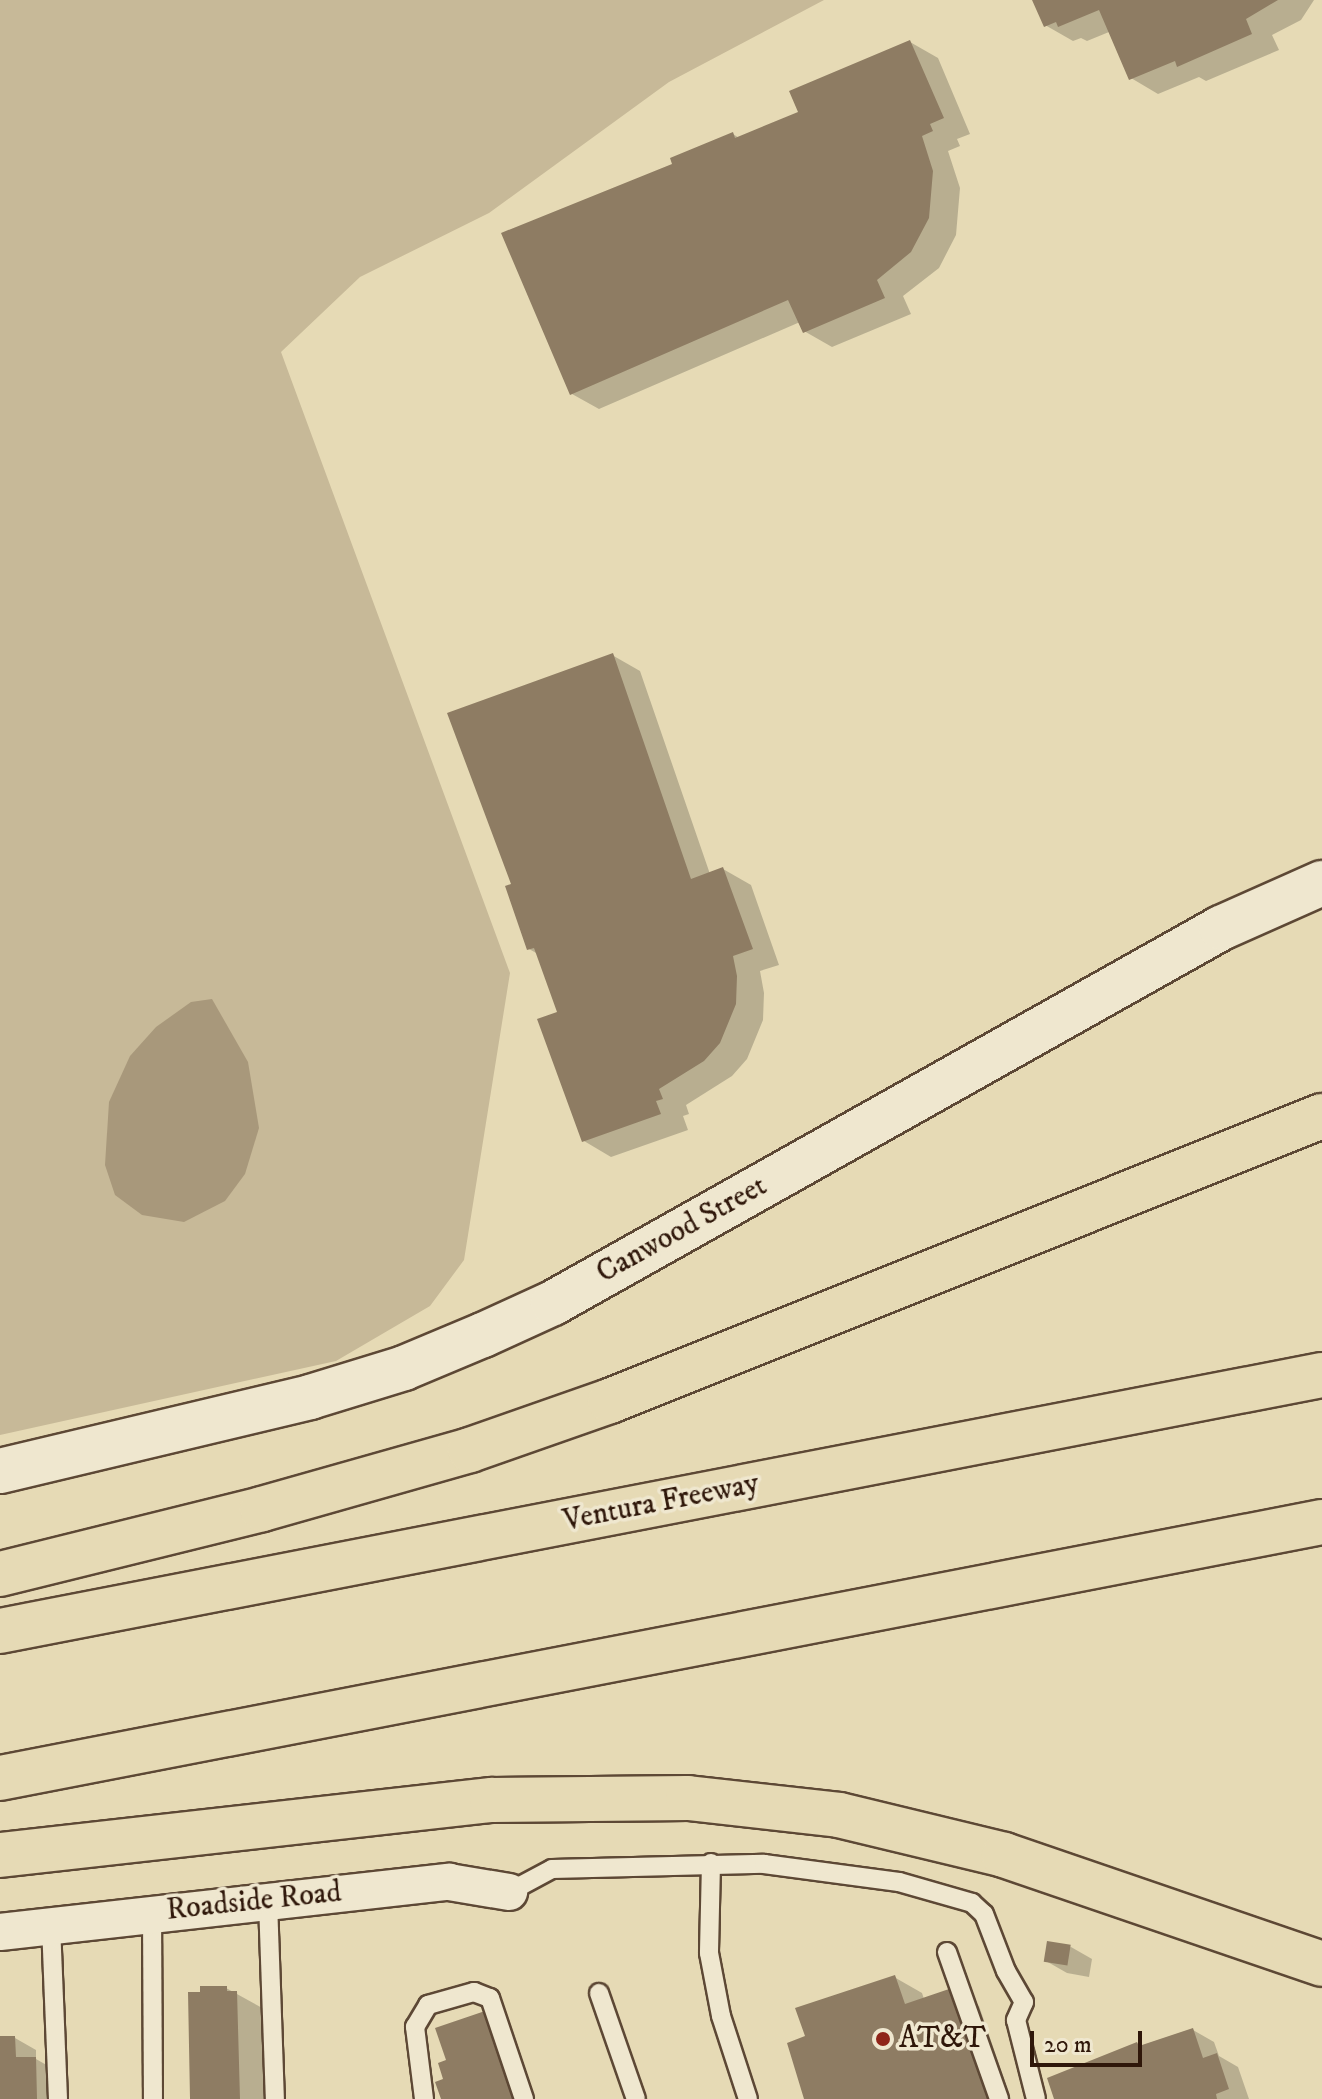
<!DOCTYPE html>
<html>
<head>
<meta charset="utf-8">
<style>
	body { margin:0 }
	#map { position:relative; width:1322px; height:2099px; overflow:hidden; background:#e6dab5; font-family:"IM FELL DW Pica",serif }
	div>[style] { position:absolute }
	[style*='--x'] { left:calc(var(--x)*1px); top:calc(var(--y)*1px); width:calc(var(--w)*1px); rotate:calc(var(--a)*1deg) }
	.green>* { inset:0; background:#c7b998 }
	.water>* { inset:0; background:#a8987b }
	.shadow>* { inset:0; background:#0003 }
	.building>* { inset:0; background:#8e7c63; transform-origin:0 0 }
	.roads { filter:drop-shadow(2px 0 #5d4835) drop-shadow(-2px 0 #5d4835) drop-shadow(0 2px #5d4835) drop-shadow(0 -2px #5d4835) }
	.service>* { height:18px; margin:-9px; padding:0 9px; transform-origin:9px; border-radius:9px; background:#efe7cf }
	.minor>* { height:36px; margin:-18px; padding:0 18px; transform-origin:18px; border-radius:18px; background:#efe7cf }
	.tertiary>* { height:44px; margin:-22px; padding:0 22px; transform-origin:22px; border-radius:22px; background:#efe7cf }
	.motorway>* { height:44px; margin:-22px; padding:0 22px; transform-origin:22px; border-radius:22px; background:#e6dab5 }
	.dots>* { width:22px; height:22px; translate:-50% -50%; box-sizing:border-box; border:4px solid #efe7cf; border-radius:50% }
	span { translate:-50% -50%; white-space:nowrap; text-align:center; line-height:1.15; -webkit-text-stroke:7px #efe7cf; paint-order:stroke }
	.street-label { font-size:30px; color:#2f170a }
	.poi-label { font-size:30px; color:#2f170a }
	.left { translate:0 -50%; text-align:left }
	.scale { position:absolute; left:1030px; top:2031px; width:112px; height:36px; box-sizing:border-box; border:4px solid #2f170a; border-top:0; padding-left:10px; font-size:24px; line-height:28px; white-space:nowrap; color:#2f170a; -webkit-text-stroke:6px #efe7cf; paint-order:stroke }
</style>
</head>
<body>
<div id="map">
	<div class="green">
		<div style="clip-path:polygon(0 0,824px 0,669px 82px,489px 213px,360px 277px,281px 352px,510px 973px,464px 1260px,430px 1306px,336px 1361px,0 1435px)"></div>
	</div>
	<div class="water">
		<div style="clip-path:polygon(212px 999px,248px 1062px,259px 1128px,245px 1174px,225px 1201px,184px 1222px,142px 1215px,115px 1195px,105px 1165px,109px 1102px,130px 1056px,156px 1027px,191px 1002px)"></div>
	</div>
	<div class="shadow">
		<div style="clip-path:polygon(1035px 0,1314px 0,1301px 20px,1272px 35px,1279px 50px,1206px 81px,1199px 77px,1158px 94px,1131px 78px,1109px 32px,1087px 41px,1081px 38px,1073px 41px,1045px 25px)"></div>
		<div style="clip-path:polygon(910px 42px,938px 58px,970px 134px,957px 139px,960px 146px,948px 151px,960px 188px,956px 235px,939px 268px,903px 296px,911px 314px,832px 347px,804px 331px,800px 322px,599px 409px,572px 394px,675px 165px,733px 134px,739px 138px,800px 113px)"></div>
		<div style="clip-path:polygon(612px 655px,640px 671px,710px 874px,723px 869px,751px 885px,779px 965px,760px 971px,764px 993px,763px 1020px,747px 1059px,732px 1076px,686px 1105px,689px 1114px,683px 1116px,688px 1130px,611px 1157px,584px 1141px,559px 1013px,538px 954px,529px 949px,513px 885px)"></div>
		<div style="clip-path:polygon(1071px 1947px,1092px 1959px,1089px 1977px,1067px 1973px,1046px 1961px)"></div>
		<div style="clip-path:polygon(894px 1977px,922px 1993px,924px 1999px,952px 1990px,979px 2006px,1011px 2099px,808px 2099px,808px 2037px)"></div>
		<div style="clip-path:polygon(226px 1988px,264px 2009px,266px 2099px,190px 2099px)"></div>
		<div style="clip-path:polygon(1193px 2030px,1214px 2042px,1219px 2056px,1238px 2067px,1249px 2099px,1056px 2099px,1137px 2044px,1142px 2047px)"></div>
		<div style="clip-path:polygon(0 2038px,15px 2038px,36px 2050px,36px 2059px,57px 2071px,58px 2099px,0 2099px)"></div>
	</div>
	<div class="building">
		<div style="clip-path:polygon(1032px 0,1278px 0,1246px 19px,1252px 34px,1177px 67px,1175px 61px,1129px 80px,1099px 10px,1058px 27px,1056px 22px,1044px 27px)"></div>
		<div style="clip-path:polygon(910px 40px,944px 118px,930px 124px,933px 131px,922px 136px,933px 171px,929px 218px,911px 252px,877px 280px,885px 298px,803px 333px,788px 300px,570px 395px,501px 233px,672px 164px,670px 158px,733px 132px,735px 138px,798px 112px,789px 91px)"></div>
		<div style="clip-path:polygon(613px 653px,691px 879px,723px 867px,753px 949px,733px 956px,737px 976px,736px 1004px,720px 1043px,704px 1061px,659px 1089px,663px 1099px,656px 1101px,661px 1114px,582px 1142px,537px 1019px,557px 1012px,534px 948px,527px 950px,505px 886px,511px 884px,447px 713px)"></div>
		<div style="left:1047px;top:1941px;width:24px;height:21px;rotate:9deg"></div>
		<div style="clip-path:polygon(895px 1975px,905px 2004px,952px 1988px,989px 2099px,804px 2099px,787px 2043px,805px 2036px,795px 2008px)"></div>
		<div style="clip-path:polygon(200px 1986px,227px 1986px,227px 1991px,237px 1991px,240px 2099px,190px 2099px,188px 1992px,200px 1992px)"></div>
		<div style="clip-path:polygon(485px 2011px,514px 2099px,441px 2099px,435px 2082px,443px 2079px,438px 2063px,446px 2060px,435px 2028px)"></div>
		<div style="clip-path:polygon(1193px 2028px,1203px 2058px,1217px 2053px,1229px 2089px,1216px 2094px,1217px 2099px,1054px 2099px,1047px 2078px,1137px 2042px,1139px 2046px)"></div>
		<div style="clip-path:polygon(0 2036px,15px 2036px,16px 2057px,36px 2057px,37px 2099px,0 2099px)"></div>
	</div>
	<div class="roads">
		<div class="service">
			<div style="--x:711;--y:1863;--w:90;--a:91.3"></div>
			<div style="--x:709;--y:1953;--w:64;--a:79.2"></div>
			<div style="--x:721;--y:2016;--w:87;--a:72"></div>
			<div style="--x:509;--y:1892;--w:49;--a:-28.1"></div>
			<div style="--x:552;--y:1869;--w:212;--a:-1.4"></div>
			<div style="--x:764;--y:1864;--w:136;--a:7.6"></div>
			<div style="--x:899;--y:1882;--w:76;--a:16"></div>
			<div style="--x:972;--y:1903;--w:16;--a:43"></div>
			<div style="--x:984;--y:1914;--w:61;--a:68.9"></div>
			<div style="--x:1006;--y:1971;--w:36;--a:60"></div>
			<div style="--x:1024;--y:2002;--w:20;--a:114"></div>
			<div style="--x:1016;--y:2020;--w:81;--a:75.8"></div>
			<div style="--x:268;--y:1902;--w:197;--a:88"></div>
			<div style="--x:152;--y:1913;--w:186;--a:89.7"></div>
			<div style="--x:51;--y:1925;--w:174;--a:87.7"></div>
			<div style="--x:947;--y:1952;--w:156;--a:70.5"></div>
			<div style="--x:599;--y:1993;--w:112;--a:70.8"></div>
			<div style="--x:424;--y:2099;--w:73;--a:-97.1"></div>
			<div style="--x:415;--y:2027;--w:26;--a:-59"></div>
			<div style="--x:428;--y:2005;--w:48;--a:-15.8"></div>
			<div style="--x:474;--y:1992;--w:17;--a:21"></div>
			<div style="--x:490;--y:1998;--w:107;--a:71.4"></div>
		</div>
		<div class="minor">
			<div style="--x:0;--y:1932;--w:452;--a:-6.4"></div>
			<div style="--x:449;--y:1882;--w:61;--a:9.5"></div>
		</div>
		<div class="tertiary">
			<div style="--x:0;--y:1471;--w:319;--a:-13.4"></div>
			<div style="--x:310;--y:1397;--w:98;--a:-17.1"></div>
			<div style="--x:404;--y:1368;--w:86;--a:-22.7"></div>
			<div style="--x:483;--y:1335;--w:77;--a:-24.6"></div>
			<div style="--x:553;--y:1303;--w:766;--a:-29.31"></div>
			<div style="--x:1221;--y:928;--w:111;--a:-24"></div>
		</div>
		<div class="motorway">
			<div style="--x:0;--y:1574;--w:270;--a:-13.9"></div>
			<div style="--x:262;--y:1509;--w:216;--a:-15.8"></div>
			<div style="--x:470;--y:1450;--w:148;--a:-19.3"></div>
			<div style="--x:610;--y:1401;--w:767;--a:-21.82"></div>
			<div style="--x:0;--y:1631;--w:1347;--a:-10.96"></div>
			<div style="--x:0;--y:1778;--w:1347;--a:-10.96"></div>
			<div style="--x:0;--y:1855;--w:495;--a:-6.4"></div>
			<div style="--x:492;--y:1800;--w:196;--a:-0.6"></div>
			<div style="--x:688;--y:1798;--w:152;--a:6.4"></div>
			<div style="--x:839;--y:1815;--w:170;--a:13.6"></div>
			<div style="--x:1004;--y:1855;--w:336;--a:18.9"></div>
		</div>
	</div>
	<div class="dots">
		<div style="left:883px;top:2039px;background:#8f2418"></div>
	</div>
	<div class="street-label">
		<span style="left:682px;top:1230px;rotate:-29deg">Canwood Street</span>
		<span style="left:661px;top:1503px;rotate:-11deg">Ventura Freeway</span>
		<span style="left:254px;top:1902px;rotate:-6deg">Roadside Road</span>
	</div>
	<div class="poi-label">
		<span class="left" style="left:899px;top:2039px">AT&amp;T</span>
	</div>
	<div class="scale">20 m</div>
</div>
</body>
</html>
